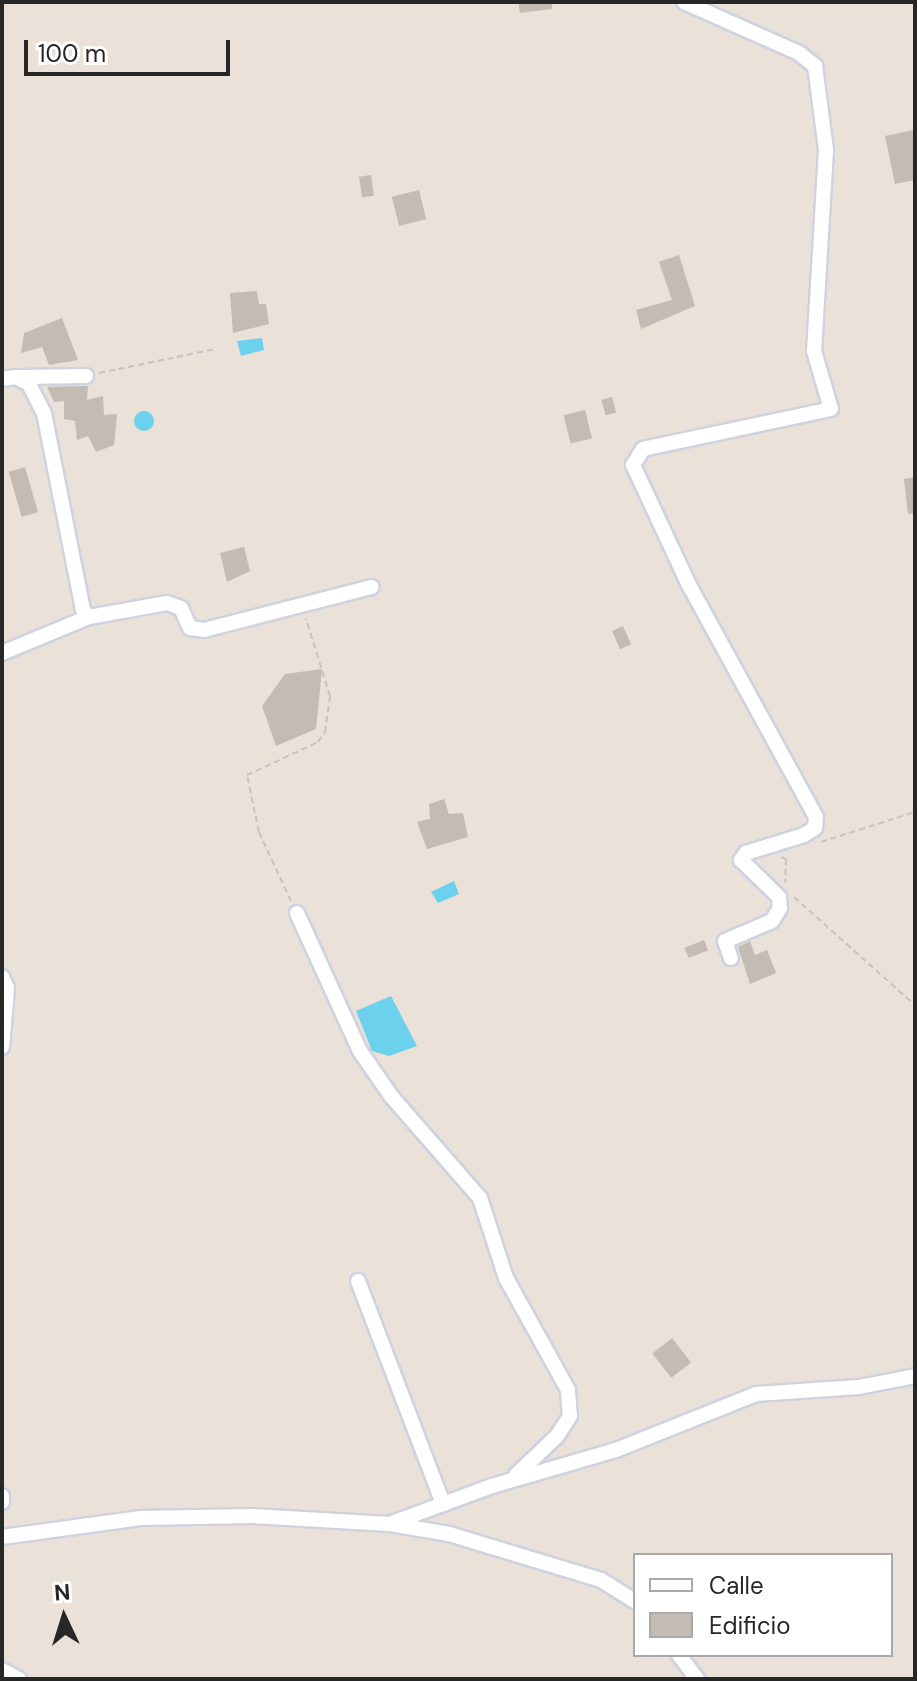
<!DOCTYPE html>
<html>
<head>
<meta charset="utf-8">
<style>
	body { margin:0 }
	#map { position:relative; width:917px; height:1681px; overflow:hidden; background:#eae1d8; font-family:"DM Sans",sans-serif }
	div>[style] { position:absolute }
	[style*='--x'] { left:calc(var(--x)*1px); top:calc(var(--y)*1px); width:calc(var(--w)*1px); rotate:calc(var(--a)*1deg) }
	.water>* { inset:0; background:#6bd1ed }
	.round { border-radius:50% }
	.building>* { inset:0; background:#c2bcb4; transform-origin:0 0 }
	.path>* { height:2px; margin-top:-1px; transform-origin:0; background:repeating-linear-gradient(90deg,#c3c3c3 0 6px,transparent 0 10px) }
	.roads { filter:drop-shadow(2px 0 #ced2e1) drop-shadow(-2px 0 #ced2e1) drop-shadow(0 2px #ced2e1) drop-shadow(0 -2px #ced2e1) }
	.minor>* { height:14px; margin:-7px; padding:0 7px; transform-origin:7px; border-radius:7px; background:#fff }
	span { translate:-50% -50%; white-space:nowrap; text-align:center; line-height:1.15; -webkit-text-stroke:6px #fff; paint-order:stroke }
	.frame { position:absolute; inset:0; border:4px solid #272727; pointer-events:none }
	.legend { position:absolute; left:633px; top:1553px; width:260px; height:104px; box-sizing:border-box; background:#fff; border:2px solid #a9a9a9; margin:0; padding:10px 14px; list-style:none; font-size:24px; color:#272727 }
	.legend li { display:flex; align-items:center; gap:16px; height:40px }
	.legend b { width:40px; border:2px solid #a9a9a9 }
	.north { position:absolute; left:24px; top:1577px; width:80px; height:80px; -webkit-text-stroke:6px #fff; paint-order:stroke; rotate:356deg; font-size:22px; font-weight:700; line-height:32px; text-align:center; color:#272727 }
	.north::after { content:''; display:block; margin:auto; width:28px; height:36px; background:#272727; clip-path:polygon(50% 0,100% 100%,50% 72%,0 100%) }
	.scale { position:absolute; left:24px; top:40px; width:206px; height:36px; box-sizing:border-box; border:4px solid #272727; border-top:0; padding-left:10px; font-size:24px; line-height:28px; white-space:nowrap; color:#272727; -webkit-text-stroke:6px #fff; paint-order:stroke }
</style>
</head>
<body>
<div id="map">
	<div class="water">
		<div style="clip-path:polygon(262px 338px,264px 350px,241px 356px,237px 341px)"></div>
		<div class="round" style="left:134px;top:411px;width:20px;height:20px"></div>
		<div style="clip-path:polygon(454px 881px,459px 894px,438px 903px,431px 892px)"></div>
		<div style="clip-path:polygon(391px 996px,417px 1046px,389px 1056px,372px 1051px,356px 1011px)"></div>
	</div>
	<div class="building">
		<div style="clip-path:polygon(518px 2px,552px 2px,552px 9px,520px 13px)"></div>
		<div style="clip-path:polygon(914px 130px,915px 180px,895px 184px,885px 136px)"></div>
		<div style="left:371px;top:175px;width:21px;height:12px;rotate:82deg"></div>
		<div style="left:419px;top:190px;width:30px;height:28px;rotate:76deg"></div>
		<div style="clip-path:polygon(679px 255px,695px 306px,641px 329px,636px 310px,672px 300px,659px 262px)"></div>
		<div style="clip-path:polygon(257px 291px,259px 304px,266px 304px,269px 324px,233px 333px,230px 293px)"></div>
		<div style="clip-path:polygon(62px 318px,78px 360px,49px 365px,42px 347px,21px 353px,24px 333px)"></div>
		<div style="clip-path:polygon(88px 386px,87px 400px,103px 396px,104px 415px,117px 414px,114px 445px,96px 452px,88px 436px,77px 440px,75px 421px,64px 419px,64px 401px,54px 402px,47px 387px)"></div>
		<div style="left:612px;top:397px;width:16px;height:11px;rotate:75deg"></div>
		<div style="left:585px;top:410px;width:29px;height:22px;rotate:76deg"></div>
		<div style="left:25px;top:467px;width:47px;height:17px;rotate:74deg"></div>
		<div style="clip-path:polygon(915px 477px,915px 513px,908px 514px,904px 479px)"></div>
		<div style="clip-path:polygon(244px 547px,250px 571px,227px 582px,220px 553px)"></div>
		<div style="left:623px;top:626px;width:20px;height:12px;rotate:66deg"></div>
		<div style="clip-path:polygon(322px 669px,316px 729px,276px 746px,262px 706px,285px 674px)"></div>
		<div style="clip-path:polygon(444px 799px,449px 814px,463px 813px,468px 837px,427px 849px,417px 822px,430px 819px,429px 804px)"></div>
		<div style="left:704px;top:940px;width:11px;height:21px;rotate:68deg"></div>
		<div style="clip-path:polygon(750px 941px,755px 955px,767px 950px,776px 973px,750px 984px,738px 947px)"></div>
		<div style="left:672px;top:1338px;width:31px;height:25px;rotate:52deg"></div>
	</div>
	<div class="path">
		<div style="--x:99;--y:373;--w:119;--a:-11.6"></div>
		<div style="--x:821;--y:842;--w:99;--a:-17.7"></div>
		<div style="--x:781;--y:857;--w:5;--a:22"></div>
		<div style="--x:786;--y:859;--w:24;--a:92"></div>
		<div style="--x:794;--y:897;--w:162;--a:41.8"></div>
		<div style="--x:291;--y:901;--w:76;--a:-114.9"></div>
		<div style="--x:259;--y:832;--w:58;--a:-101.9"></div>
		<div style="--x:247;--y:775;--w:78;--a:-24.9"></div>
		<div style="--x:318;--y:742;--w:12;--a:-55"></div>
		<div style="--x:325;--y:732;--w:36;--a:-82"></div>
		<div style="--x:330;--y:696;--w:81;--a:-107.3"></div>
	</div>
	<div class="roads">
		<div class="minor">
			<div style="--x:684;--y:2;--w:126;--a:23.9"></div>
			<div style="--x:799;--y:53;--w:21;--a:39"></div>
			<div style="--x:815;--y:66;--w:85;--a:82.5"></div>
			<div style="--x:826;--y:150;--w:201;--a:93.4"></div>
			<div style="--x:814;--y:351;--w:60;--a:73.7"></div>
			<div style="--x:831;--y:409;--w:192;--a:168"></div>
			<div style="--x:643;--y:449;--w:19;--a:122"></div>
			<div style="--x:633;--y:465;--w:132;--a:65"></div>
			<div style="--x:689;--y:585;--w:264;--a:61.3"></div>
			<div style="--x:816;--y:817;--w:11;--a:95"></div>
			<div style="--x:815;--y:828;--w:13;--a:148"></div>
			<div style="--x:804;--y:835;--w:61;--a:162.8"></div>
			<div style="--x:746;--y:853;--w:9;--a:126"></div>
			<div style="--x:741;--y:860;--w:53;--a:44.2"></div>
			<div style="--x:779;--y:897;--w:11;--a:85"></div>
			<div style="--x:780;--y:908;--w:15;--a:122"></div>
			<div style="--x:772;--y:921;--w:51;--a:156.9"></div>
			<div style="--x:725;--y:941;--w:18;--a:71"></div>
			<div style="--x:20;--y:377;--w:66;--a:-0.9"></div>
			<div style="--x:2;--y:379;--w:14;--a:-8"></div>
			<div style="--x:16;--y:377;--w:15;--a:28"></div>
			<div style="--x:29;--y:384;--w:33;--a:63"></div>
			<div style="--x:44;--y:413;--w:201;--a:78.8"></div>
			<div style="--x:83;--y:610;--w:9;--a:49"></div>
			<div style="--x:89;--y:617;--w:79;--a:-10.2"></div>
			<div style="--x:167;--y:603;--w:15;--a:20"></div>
			<div style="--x:181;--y:608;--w:22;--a:66"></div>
			<div style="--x:190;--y:628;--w:14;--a:8"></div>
			<div style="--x:204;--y:630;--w:173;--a:-14.4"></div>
			<div style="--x:2;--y:653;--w:94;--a:-22.5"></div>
			<div style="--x:297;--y:913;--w:152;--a:65.5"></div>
			<div style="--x:360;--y:1051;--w:55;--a:55.4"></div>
			<div style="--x:391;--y:1096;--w:135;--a:48.9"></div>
			<div style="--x:480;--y:1198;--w:84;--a:72"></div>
			<div style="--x:506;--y:1278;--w:128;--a:61"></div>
			<div style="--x:568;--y:1390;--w:26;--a:86"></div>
			<div style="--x:570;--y:1416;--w:24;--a:123"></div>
			<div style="--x:557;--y:1436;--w:57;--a:136.4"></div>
			<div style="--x:2;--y:977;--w:12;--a:66"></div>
			<div style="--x:7;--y:988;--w:59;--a:94.8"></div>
			<div style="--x:358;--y:1281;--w:239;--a:69.1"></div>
			<div style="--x:2;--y:1496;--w:6;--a:90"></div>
			<div style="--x:390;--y:1524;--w:60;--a:9.6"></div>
			<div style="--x:449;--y:1534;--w:159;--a:16.8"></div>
			<div style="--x:601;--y:1580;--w:40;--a:32"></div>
			<div style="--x:2;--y:1537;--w:140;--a:-7.8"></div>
			<div style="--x:141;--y:1518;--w:112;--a:-1"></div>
			<div style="--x:253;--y:1516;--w:136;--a:3.4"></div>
			<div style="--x:389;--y:1524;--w:110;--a:-20.3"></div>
			<div style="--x:492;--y:1486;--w:129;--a:-16.2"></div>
			<div style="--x:616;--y:1450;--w:151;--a:-21.8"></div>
			<div style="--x:756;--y:1394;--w:103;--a:-3.9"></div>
			<div style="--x:859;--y:1387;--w:57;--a:-11.1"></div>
			<div style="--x:679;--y:1655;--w:30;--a:53"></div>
			<div style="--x:2;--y:1670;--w:19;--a:28"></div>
		</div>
	</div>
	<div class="frame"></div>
	<ul class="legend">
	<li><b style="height:10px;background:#fff"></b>Calle</li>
	<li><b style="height:22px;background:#c2bcb4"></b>Edificio</li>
	</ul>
	<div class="north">N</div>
	<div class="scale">100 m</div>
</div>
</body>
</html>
